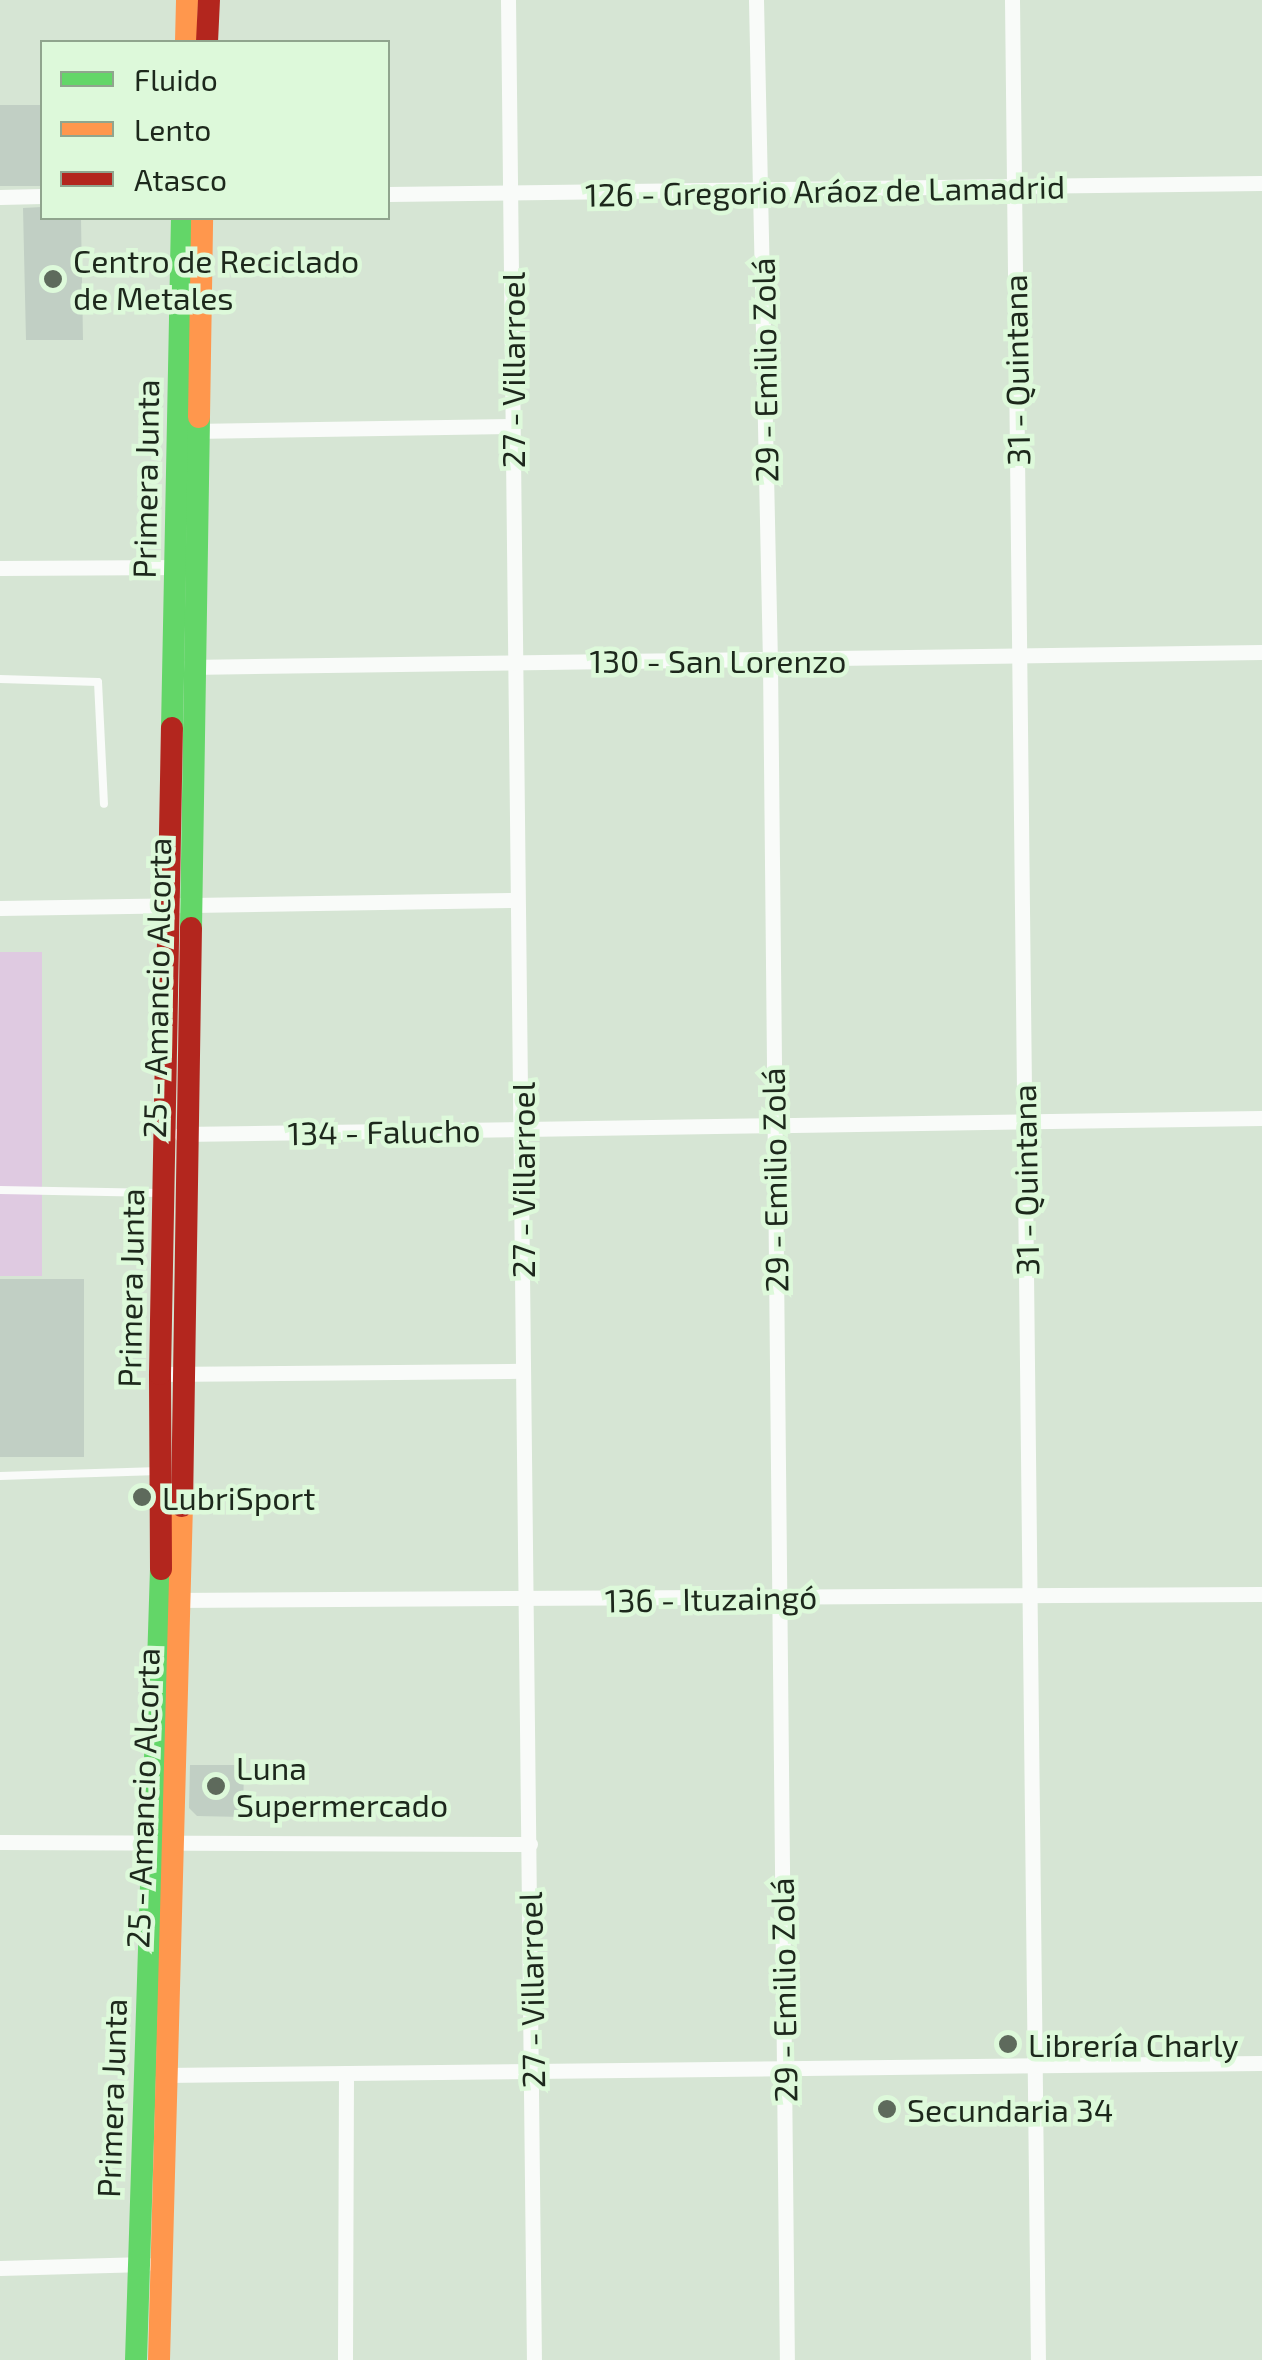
<!DOCTYPE html>
<html>
<head>
<meta charset="utf-8">
<style>
	body { margin:0 }
	#map { position:relative; width:1262px; height:2360px; overflow:hidden; background:#d6e5d4; font-family:"Exo 2",sans-serif }
	div>[style] { position:absolute }
	[style*='--x'] { left:calc(var(--x)*1px); top:calc(var(--y)*1px); width:calc(var(--w)*1px); rotate:calc(var(--a)*1deg) }
	.green>* { inset:0; background:#dfcae1; transform-origin:0 0 }
	.building>* { inset:0; background:#c1cfc4; transform-origin:0 0 }
	.lane>* { height:8px; margin:-4px; padding:0 4px; transform-origin:4px; border-radius:4px; background:#f9fbf9 }
	.street>* { height:15px; margin:-7.5px; padding:0 7.5px; transform-origin:7.5px; border-radius:7.5px; background:#f9fbf9 }
	.fast>* { height:22px; margin:-11px; padding:0 11px; transform-origin:11px; border-radius:11px; background:#63d668 }
	.slow>* { height:22px; margin:-11px; padding:0 11px; transform-origin:11px; border-radius:11px; background:#ff974d }
	.jam>* { height:22px; margin:-11px; padding:0 11px; transform-origin:11px; border-radius:11px; background:#b3261e }
	.dots>* { width:28px; height:28px; translate:-50% -50%; box-sizing:border-box; border:5px solid #ddf9da; border-radius:50% }
	span { translate:-50% -50%; white-space:nowrap; text-align:center; line-height:1.15; -webkit-text-stroke:9px #ddf9da; paint-order:stroke }
	.street-label { font-size:32px; color:#1d281c }
	.poi-label { font-size:32px; color:#1d281c }
	.left { translate:0 -50%; text-align:left }
	.legend { position:absolute; left:40px; top:40px; width:350px; height:180px; box-sizing:border-box; background:#ddf9da; border:2px solid #90a58e; margin:0; padding:12px 18px; list-style:none; font-size:30px; color:#1d281c }
	.legend li { display:flex; align-items:center; gap:20px; height:50px }
	.legend b { width:50px; border:2px solid #90a58e }
</style>
</head>
<body>
<div id="map">
	<div class="green">
		<div style="left:0;top:952px;width:42px;height:324px"></div>
	</div>
	<div class="building">
		<div style="left:0;top:105px;width:42px;height:81px"></div>
		<div style="clip-path:polygon(42px 207px,42px 218px,81px 218px,83px 340px,26px 340px,23px 208px)"></div>
		<div style="left:84px;top:1279px;width:178px;height:84px;rotate:90deg"></div>
		<div style="clip-path:polygon(190px 1765px,244px 1765px,243px 1817px,197px 1816px,189px 1808px)"></div>
	</div>
	<div class="lane">
		<div style="--x:0;--y:679;--w:98;--a:1.8"></div>
		<div style="--x:98;--y:682;--w:122;--a:87.2"></div>
		<div style="--x:0;--y:1190;--w:160;--a:1.1"></div>
		<div style="--x:0;--y:1476;--w:159;--a:-1.8"></div>
	</div>
	<div class="street">
		<div style="--x:508;--y:0;--w:2360;--a:89.37"></div>
		<div style="--x:756;--y:0;--w:662;--a:88.79"></div>
		<div style="--x:770;--y:662;--w:1698;--a:89.43"></div>
		<div style="--x:1012;--y:0;--w:2360;--a:89.37"></div>
		<div style="--x:388;--y:194;--w:874;--a:-0.72"></div>
		<div style="--x:0;--y:197;--w:42;--a:-1.4"></div>
		<div style="--x:192;--y:431;--w:319;--a:-0.9"></div>
		<div style="--x:0;--y:568;--w:182;--a:-0.3"></div>
		<div style="--x:188;--y:667;--w:1074;--a:-0.8"></div>
		<div style="--x:0;--y:908;--w:515;--a:-0.89"></div>
		<div style="--x:181;--y:1134;--w:1081;--a:-0.85"></div>
		<div style="--x:160;--y:1374;--w:362;--a:-0.5"></div>
		<div style="--x:171;--y:1600;--w:1091;--a:-0.32"></div>
		<div style="--x:0;--y:1842;--w:530;--a:0.22"></div>
		<div style="--x:162;--y:2075;--w:1100;--a:-0.63"></div>
		<div style="--x:0;--y:2268;--w:146;--a:-1.6"></div>
		<div style="--x:345;--y:2360;--w:286;--a:-89.8"></div>
	</div>
	<div class="fast">
		<div style="--x:172;--y:728;--w:510;--a:-88.88"></div>
		<div style="--x:191;--y:928;--w:511;--a:-89.1"></div>
		<div style="--x:136;--y:2360;--w:791;--a:-88.19"></div>
	</div>
	<div class="slow">
		<div style="--x:186;--y:42;--w:42;--a:-88.6"></div>
		<div style="--x:199;--y:417;--w:199;--a:-89.1"></div>
		<div style="--x:159;--y:2360;--w:854;--a:-88.46"></div>
	</div>
	<div class="jam">
		<div style="--x:207;--y:42;--w:42;--a:-87.3"></div>
		<div style="--x:182;--y:1506;--w:578;--a:-89.11"></div>
		<div style="--x:161;--y:1569;--w:195;--a:-90.3"></div>
		<div style="--x:160;--y:1374;--w:646;--a:-88.94"></div>
	</div>
	<div class="dots">
		<div style="left:53px;top:279px;background:#5e6a5c"></div>
		<div style="left:142px;top:1497px;background:#5e6a5c"></div>
		<div style="left:216px;top:1786px;background:#5e6a5c"></div>
		<div style="left:1008px;top:2044px;background:#5e6a5c"></div>
		<div style="left:887px;top:2109px;background:#5e6a5c"></div>
	</div>
	<div class="street-label">
		<span style="left:825px;top:190px;rotate:-1deg">126 - Gregorio Aráoz de Lamadrid</span>
		<span style="left:512px;top:370px;rotate:-90deg">27 - Villarroel</span>
		<span style="left:764px;top:370px;rotate:-91deg">29 - Emilio Zolá</span>
		<span style="left:1016px;top:370px;rotate:-91deg">31 - Quintana</span>
		<span style="left:145px;top:479px;rotate:-89deg">Primera Junta</span>
		<span style="left:718px;top:660px">130 - San Lorenzo</span>
		<span style="left:156px;top:988px;rotate:-89deg">25 - Amancio Alcorta</span>
		<span style="left:384px;top:1131px;rotate:-1deg">134 - Falucho</span>
		<span style="left:522px;top:1180px;rotate:-90deg">27 - Villarroel</span>
		<span style="left:774px;top:1180px;rotate:-91deg">29 - Emilio Zolá</span>
		<span style="left:1025px;top:1180px;rotate:-91deg">31 - Quintana</span>
		<span style="left:130px;top:1288px;rotate:-89deg">Primera Junta</span>
		<span style="left:711px;top:1598px;rotate:-1deg">136 - Ituzaingó</span>
		<span style="left:142px;top:1798px;rotate:-88deg">25 - Amancio Alcorta</span>
		<span style="left:531px;top:1990px;rotate:-91deg">27 - Villarroel</span>
		<span style="left:783px;top:1990px;rotate:-91deg">29 - Emilio Zolá</span>
		<span style="left:111px;top:2098px;rotate:-88deg">Primera Junta</span>
	</div>
	<div class="poi-label">
		<span class="left" style="left:73px;top:279px">Centro de Reciclado<br>de Metales</span>
		<span class="left" style="left:162px;top:1497px">LubriSport</span>
		<span class="left" style="left:236px;top:1786px">Luna<br>Supermercado</span>
		<span class="left" style="left:1028px;top:2044px">Librería Charly</span>
		<span class="left" style="left:907px;top:2109px">Secundaria 34</span>
	</div>
	<ul class="legend">
	<li><b style="height:12px;background:#63d668"></b>Fluido</li>
	<li><b style="height:12px;background:#ff974d"></b>Lento</li>
	<li><b style="height:12px;background:#b3261e"></b>Atasco</li>
	</ul>
</div>
</body>
</html>
